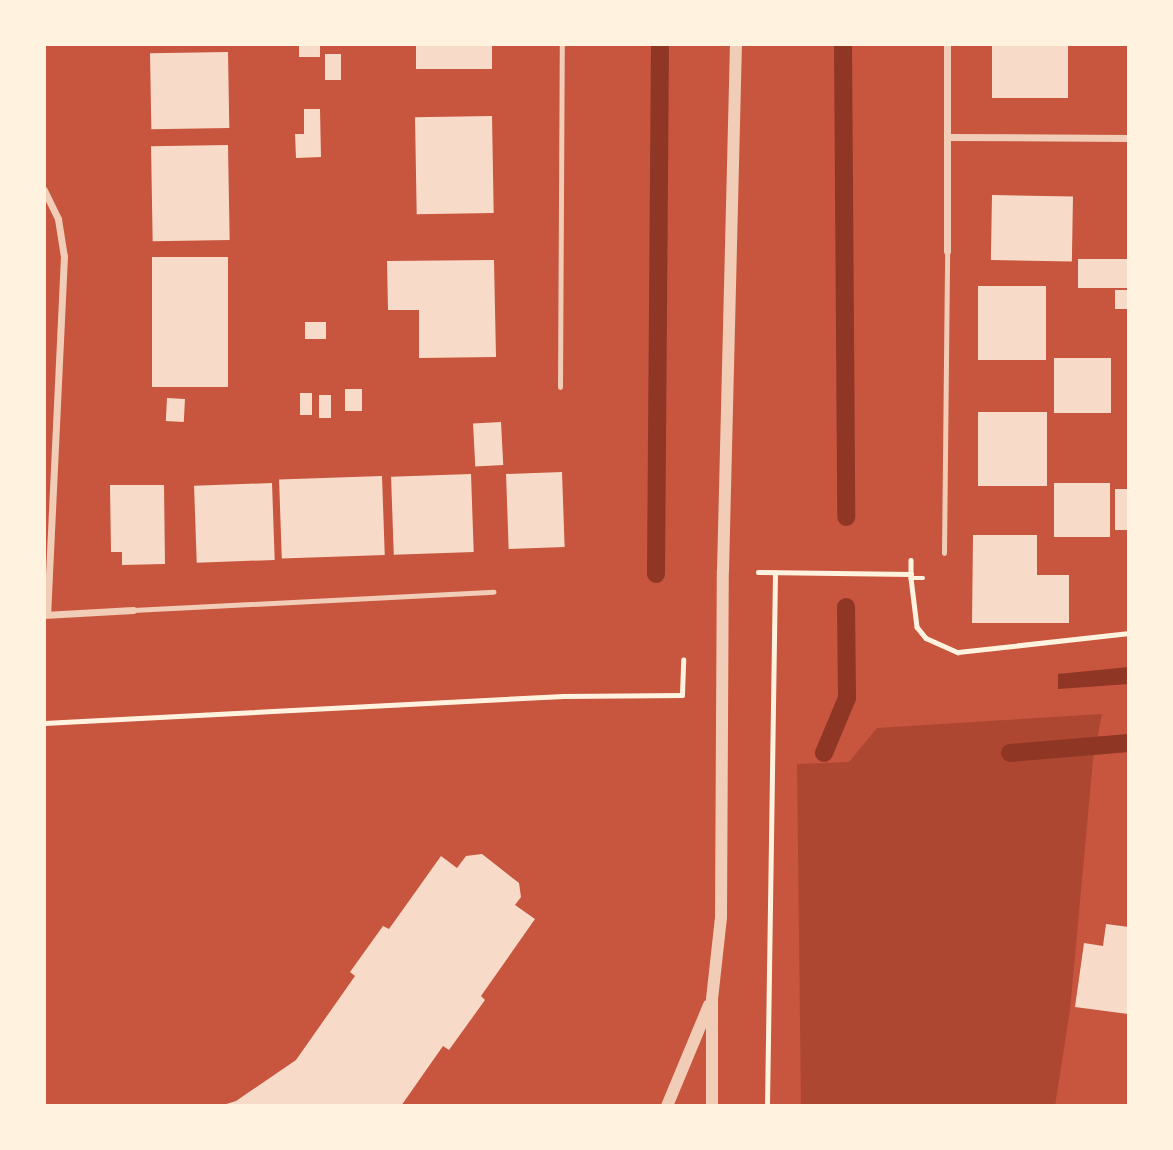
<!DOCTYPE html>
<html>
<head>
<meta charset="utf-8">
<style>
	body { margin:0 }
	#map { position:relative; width:1173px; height:1150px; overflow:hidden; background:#c8553d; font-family:Jost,sans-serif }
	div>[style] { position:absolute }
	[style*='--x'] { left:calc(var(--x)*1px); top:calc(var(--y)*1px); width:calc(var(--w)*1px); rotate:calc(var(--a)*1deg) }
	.green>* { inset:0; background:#ae4732 }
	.water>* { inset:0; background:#8f3625 }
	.stream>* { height:18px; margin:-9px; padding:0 9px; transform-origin:9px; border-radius:9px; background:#8f3625 }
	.building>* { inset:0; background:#f7dbc8; transform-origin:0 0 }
	.path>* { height:4.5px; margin:-2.25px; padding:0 2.25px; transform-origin:2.25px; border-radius:2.25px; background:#fff3e0 }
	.service>* { height:5px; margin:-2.5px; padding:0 2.5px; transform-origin:2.5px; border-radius:2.5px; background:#f1ccb7 }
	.minor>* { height:7px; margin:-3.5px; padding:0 3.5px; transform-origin:3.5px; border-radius:3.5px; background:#f1ccb7 }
	.tertiary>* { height:12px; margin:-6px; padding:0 6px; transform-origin:6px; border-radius:6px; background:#f1ccb7 }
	span { translate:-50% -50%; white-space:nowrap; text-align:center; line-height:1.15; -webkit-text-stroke:5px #fff3e0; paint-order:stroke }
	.frame { position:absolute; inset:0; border:46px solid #fff3e0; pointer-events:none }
</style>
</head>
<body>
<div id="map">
	<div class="green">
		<div style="clip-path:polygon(1102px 714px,1093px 760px,1070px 1010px,1055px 1106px,801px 1106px,797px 764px,849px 762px,877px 728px)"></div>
	</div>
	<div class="water">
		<div style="clip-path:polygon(1129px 667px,1129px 684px,1058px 689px,1058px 674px)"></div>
	</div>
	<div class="stream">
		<div style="--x:843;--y:44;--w:473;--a:89.6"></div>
		<div style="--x:656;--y:574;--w:530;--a:-89.57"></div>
		<div style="--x:824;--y:753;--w:60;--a:-67.3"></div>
		<div style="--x:847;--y:698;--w:91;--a:-90.6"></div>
		<div style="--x:1010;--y:753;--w:119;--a:-4.8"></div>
	</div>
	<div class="building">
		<div style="left:299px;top:44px;width:21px;height:13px"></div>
		<div style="left:416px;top:44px;width:76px;height:25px"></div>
		<div style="left:992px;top:44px;width:76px;height:54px"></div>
		<div style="left:228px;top:52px;width:76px;height:78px;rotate:89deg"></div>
		<div style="left:325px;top:54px;width:16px;height:26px"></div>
		<div style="clip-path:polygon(304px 109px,320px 109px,321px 157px,296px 158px,295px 134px,304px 134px)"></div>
		<div style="left:492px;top:116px;width:97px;height:77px;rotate:89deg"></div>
		<div style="left:228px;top:145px;width:95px;height:77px;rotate:89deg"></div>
		<div style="left:992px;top:195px;width:81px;height:65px;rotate:1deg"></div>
		<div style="left:152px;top:257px;width:76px;height:130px"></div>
		<div style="left:1129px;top:259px;width:29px;height:51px;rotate:90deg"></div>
		<div style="clip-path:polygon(494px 260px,496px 357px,419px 358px,419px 310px,388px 310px,387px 261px)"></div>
		<div style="left:1046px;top:286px;width:74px;height:68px;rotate:90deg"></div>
		<div style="left:1115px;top:290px;width:14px;height:19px"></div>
		<div style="left:326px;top:322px;width:17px;height:21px;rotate:90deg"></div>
		<div style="left:1054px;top:358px;width:57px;height:55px"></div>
		<div style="left:362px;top:389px;width:22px;height:17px;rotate:90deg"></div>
		<div style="left:300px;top:393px;width:12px;height:22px"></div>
		<div style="left:331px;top:395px;width:23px;height:12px;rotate:90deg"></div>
		<div style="left:167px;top:398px;width:18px;height:23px;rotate:3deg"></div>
		<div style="left:978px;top:412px;width:69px;height:74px"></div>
		<div style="left:501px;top:422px;width:43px;height:28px;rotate:87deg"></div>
		<div style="left:562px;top:472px;width:75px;height:56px;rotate:88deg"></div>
		<div style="left:471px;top:474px;width:78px;height:80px;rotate:88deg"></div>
		<div style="left:382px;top:476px;width:79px;height:103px;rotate:88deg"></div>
		<div style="left:272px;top:483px;width:77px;height:78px;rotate:88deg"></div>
		<div style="left:1054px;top:483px;width:56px;height:54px"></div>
		<div style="clip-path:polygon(110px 485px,164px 485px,165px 564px,122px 565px,122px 552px,111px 552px)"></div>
		<div style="left:1115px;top:489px;width:13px;height:41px"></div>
		<div style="clip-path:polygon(973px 535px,1037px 535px,1037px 575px,1069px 575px,1069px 623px,972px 623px)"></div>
		<div style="clip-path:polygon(482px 854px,519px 883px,521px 897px,515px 905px,535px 919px,481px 996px,485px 1000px,449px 1050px,443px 1046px,401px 1106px,220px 1106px,236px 1101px,296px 1060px,355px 976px,350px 972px,383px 926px,389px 929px,441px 856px,457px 868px,466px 856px)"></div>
		<div style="clip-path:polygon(1106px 924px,1129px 927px,1128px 1014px,1075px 1007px,1084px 943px,1103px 946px)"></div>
	</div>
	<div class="path">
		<div style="--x:911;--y:560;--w:18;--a:90"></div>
		<div style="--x:911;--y:578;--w:12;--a:0"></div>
		<div style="--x:758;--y:572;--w:153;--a:0.7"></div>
		<div style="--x:911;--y:578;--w:49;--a:83"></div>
		<div style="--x:917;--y:627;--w:14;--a:51"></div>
		<div style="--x:926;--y:638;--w:35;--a:24"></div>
		<div style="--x:958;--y:652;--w:172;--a:-6.3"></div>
		<div style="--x:44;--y:723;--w:520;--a:-2.98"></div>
		<div style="--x:563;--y:696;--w:119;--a:-0.5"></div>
		<div style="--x:682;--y:695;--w:35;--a:-88"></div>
		<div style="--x:767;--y:1106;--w:533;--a:-89.14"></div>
	</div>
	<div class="service">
		<div style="--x:560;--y:387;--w:343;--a:-89.7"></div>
		<div style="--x:944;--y:553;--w:302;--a:-89.4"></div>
		<div style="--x:133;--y:610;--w:361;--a:-2.9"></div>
	</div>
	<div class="minor">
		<div style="--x:947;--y:137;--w:182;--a:0.3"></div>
		<div style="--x:44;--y:190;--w:32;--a:64"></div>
		<div style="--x:58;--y:219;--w:37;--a:81"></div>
		<div style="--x:64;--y:256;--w:358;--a:92.7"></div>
		<div style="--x:947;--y:251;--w:207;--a:-90"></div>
		<div style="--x:44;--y:615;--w:89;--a:-3.2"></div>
	</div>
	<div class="tertiary">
		<div style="--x:667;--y:1106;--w:109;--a:-67.4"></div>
		<div style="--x:712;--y:1106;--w:107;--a:-90"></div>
		<div style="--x:712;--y:999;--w:82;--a:-83.7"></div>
		<div style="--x:721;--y:917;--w:346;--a:-89.7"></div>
		<div style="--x:723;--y:571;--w:527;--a:-88.59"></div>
	</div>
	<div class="frame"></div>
</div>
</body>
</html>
